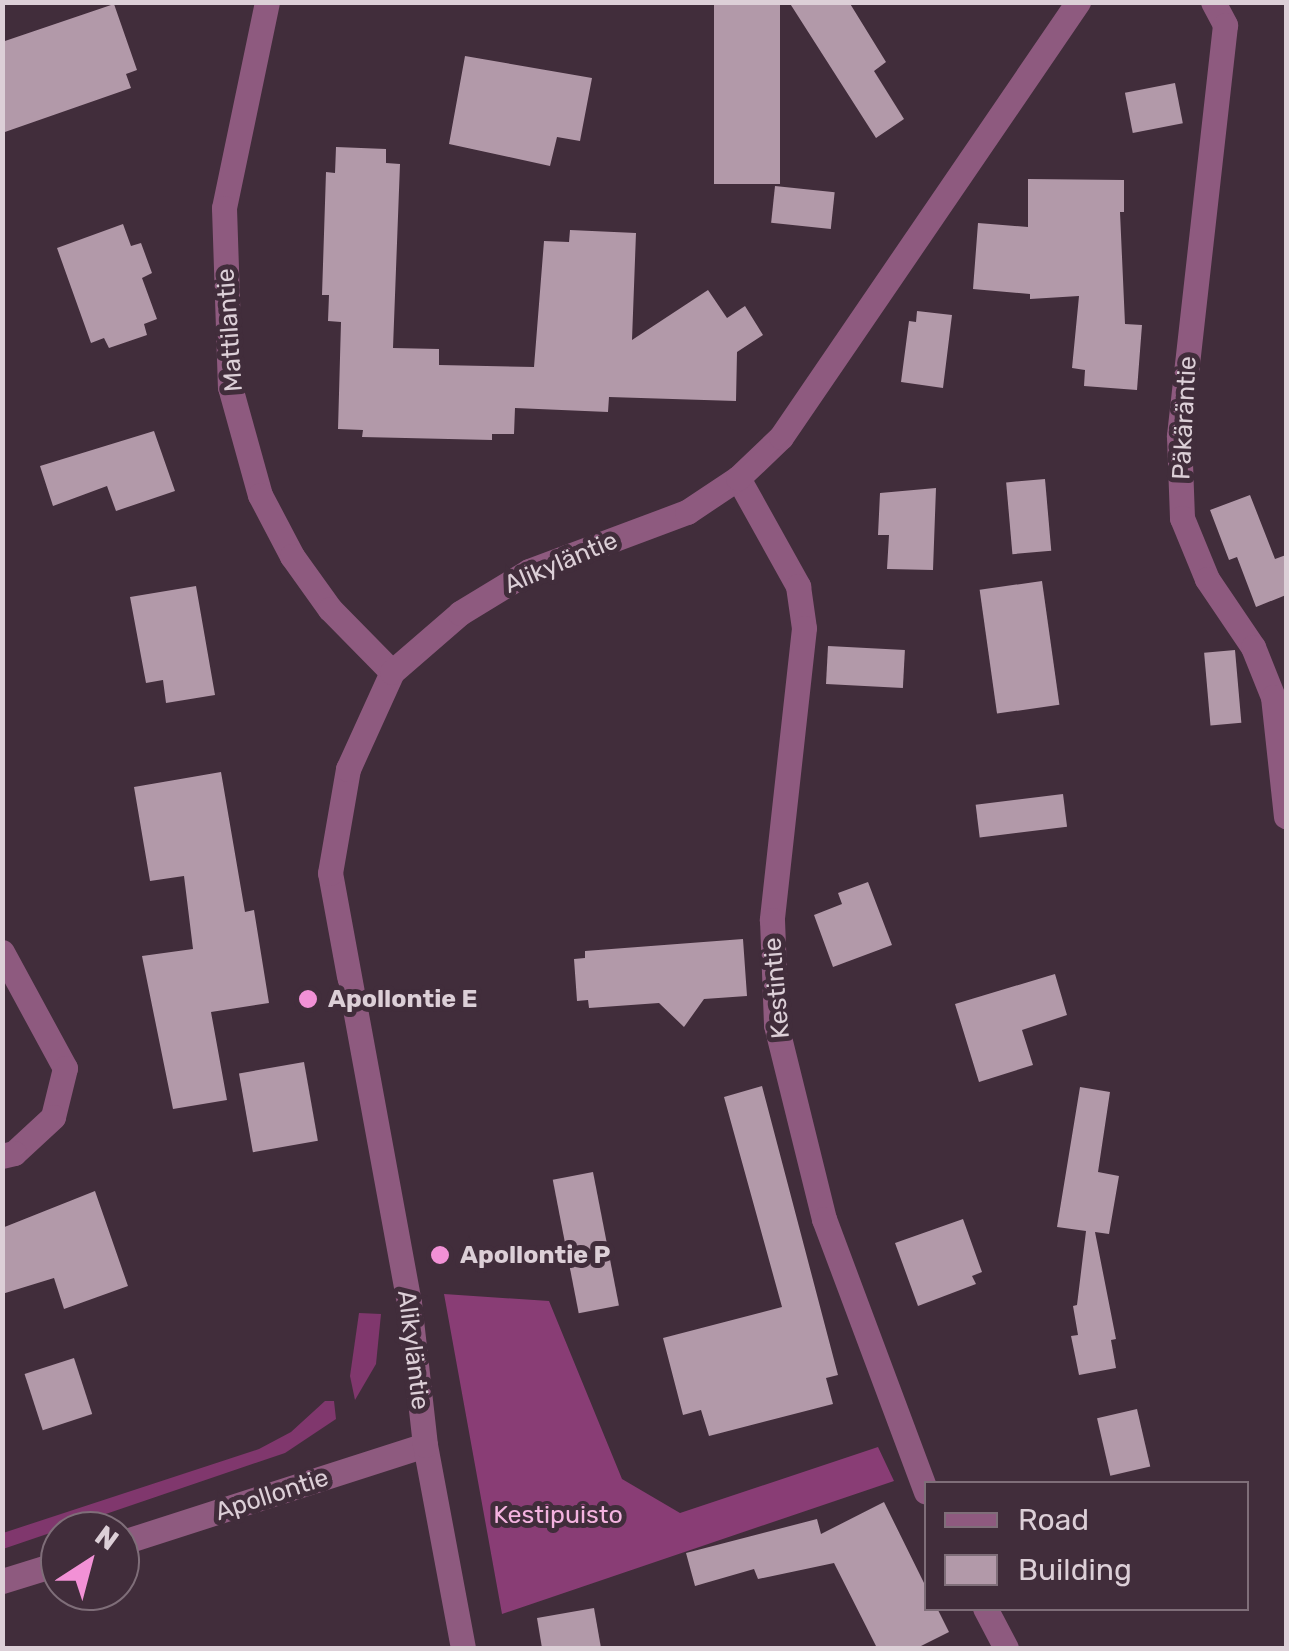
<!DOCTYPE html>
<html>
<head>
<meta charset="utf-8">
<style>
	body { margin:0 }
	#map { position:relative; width:1289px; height:1651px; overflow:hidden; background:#412d3b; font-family:Rubik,sans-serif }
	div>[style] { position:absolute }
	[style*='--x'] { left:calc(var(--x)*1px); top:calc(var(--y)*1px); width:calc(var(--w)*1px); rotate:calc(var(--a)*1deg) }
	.green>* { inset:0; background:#80376d }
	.forest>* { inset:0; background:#893d75 }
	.building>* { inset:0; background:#b299a9; transform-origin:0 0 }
	.minor>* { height:25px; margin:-12.5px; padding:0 12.5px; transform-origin:12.5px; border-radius:12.5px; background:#8e5a7f }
	.dots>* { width:28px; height:28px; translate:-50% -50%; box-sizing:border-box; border:5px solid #412d3b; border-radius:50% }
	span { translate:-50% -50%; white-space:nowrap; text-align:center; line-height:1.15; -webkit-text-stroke:10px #412d3b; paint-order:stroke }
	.street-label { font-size:25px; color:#dccfd7 }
	.poi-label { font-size:25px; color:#dccfd7; font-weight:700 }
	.left { translate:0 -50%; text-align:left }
	.park-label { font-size:25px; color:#f4b3e0 }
	.frame { position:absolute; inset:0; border:5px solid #dccfd7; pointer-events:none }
	.legend { position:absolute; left:924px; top:1481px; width:325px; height:130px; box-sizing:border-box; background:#412d3b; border:2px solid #7f6e79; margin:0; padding:12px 18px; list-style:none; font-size:30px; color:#dccfd7 }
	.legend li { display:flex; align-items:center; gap:20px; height:50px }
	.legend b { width:50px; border:2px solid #7f6e79 }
	.north { position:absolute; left:40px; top:1511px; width:100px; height:100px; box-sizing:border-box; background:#412d3b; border:2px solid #7f6e79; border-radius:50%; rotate:36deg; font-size:28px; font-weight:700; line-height:40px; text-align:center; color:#dccfd7 }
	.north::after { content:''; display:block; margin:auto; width:35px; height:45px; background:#f291d6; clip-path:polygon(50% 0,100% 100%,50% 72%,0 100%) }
</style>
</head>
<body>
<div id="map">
	<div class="green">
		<div style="clip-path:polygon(359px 1313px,381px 1314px,376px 1364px,355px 1400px,350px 1376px)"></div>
		<div style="clip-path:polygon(325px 1401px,334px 1401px,336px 1419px,285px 1453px,3px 1549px,3px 1533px,259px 1449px,291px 1432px)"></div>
	</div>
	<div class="forest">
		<div style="clip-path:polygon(444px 1294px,549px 1301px,622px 1479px,680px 1513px,878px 1447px,894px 1481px,502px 1614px)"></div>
	</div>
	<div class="building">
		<div style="left:714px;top:2px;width:66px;height:182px"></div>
		<div style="clip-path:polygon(789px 2px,849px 2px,886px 62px,874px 71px,904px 119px,876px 138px)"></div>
		<div style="clip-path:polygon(114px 4px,137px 70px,126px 74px,131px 88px,2px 133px,2px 42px)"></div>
		<div style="clip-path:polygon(465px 56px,592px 78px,580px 141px,557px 137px,550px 166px,449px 144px)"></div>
		<div style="left:1175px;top:83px;width:41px;height:51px;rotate:79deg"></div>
		<div style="clip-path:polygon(336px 147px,386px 149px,386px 163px,400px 164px,393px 348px,439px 349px,439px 365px,534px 367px,544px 241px,569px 242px,570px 230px,636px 233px,632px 340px,708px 290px,727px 318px,745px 306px,763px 335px,737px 352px,736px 401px,609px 397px,608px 412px,515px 408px,514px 434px,492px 434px,492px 440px,362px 437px,363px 430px,338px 429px,341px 322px,328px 321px,329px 295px,322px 295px,326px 172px,335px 173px)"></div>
		<div style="clip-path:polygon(1028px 179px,1124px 180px,1124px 212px,1120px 212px,1125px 324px,1142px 325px,1137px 390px,1084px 386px,1085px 370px,1072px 368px,1079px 296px,1030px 299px,1030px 294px,973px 289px,978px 223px,1028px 227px)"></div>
		<div style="left:775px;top:186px;width:60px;height:37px;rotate:6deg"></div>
		<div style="clip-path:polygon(123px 224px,131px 246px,141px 243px,152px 273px,142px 278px,157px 319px,144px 324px,147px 335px,109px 348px,104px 338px,91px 343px,57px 248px)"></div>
		<div style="clip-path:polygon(917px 311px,952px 315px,943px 388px,901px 382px,909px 321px,916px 322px)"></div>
		<div style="clip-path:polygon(154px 431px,175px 491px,116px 511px,107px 486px,53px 506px,40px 466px)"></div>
		<div style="left:1045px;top:479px;width:72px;height:39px;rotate:85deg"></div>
		<div style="clip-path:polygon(936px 488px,933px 570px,887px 569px,889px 535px,878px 535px,880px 493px)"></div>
		<div style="clip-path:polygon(1250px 495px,1275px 559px,1286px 555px,1286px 595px,1256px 607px,1237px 557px,1229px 560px,1210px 510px)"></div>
		<div style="left:1042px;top:581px;width:125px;height:63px;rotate:82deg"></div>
		<div style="clip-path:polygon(196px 586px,215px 695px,166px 703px,163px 680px,146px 683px,130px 597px)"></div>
		<div style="left:828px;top:646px;width:77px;height:38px;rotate:3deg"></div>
		<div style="left:1235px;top:650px;width:73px;height:31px;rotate:85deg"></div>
		<div style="clip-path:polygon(221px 772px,245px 912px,254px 910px,269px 1003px,211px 1012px,227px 1100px,173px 1109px,142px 956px,193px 949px,184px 876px,150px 881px,134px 787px)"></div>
		<div style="left:1063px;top:794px;width:33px;height:88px;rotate:83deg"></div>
		<div style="clip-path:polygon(868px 882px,892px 945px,833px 967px,814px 915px,842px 904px,838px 893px)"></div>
		<div style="clip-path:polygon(743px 939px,747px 996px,704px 999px,684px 1027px,659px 1003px,589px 1008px,588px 1000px,577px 1001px,574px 959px,585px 958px,585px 951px)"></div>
		<div style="clip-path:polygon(1055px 974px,1067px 1015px,1022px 1030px,1033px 1065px,979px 1082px,955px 1004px)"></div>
		<div style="left:304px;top:1062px;width:80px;height:66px;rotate:80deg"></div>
		<div style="clip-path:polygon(762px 1086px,838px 1375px,826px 1378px,833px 1404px,709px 1436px,701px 1410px,683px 1415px,663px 1338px,782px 1307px,724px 1097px)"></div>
		<div style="clip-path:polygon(1080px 1087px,1110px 1092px,1098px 1172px,1119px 1176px,1109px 1234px,1095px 1232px,1116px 1339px,1111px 1340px,1116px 1368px,1079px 1375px,1071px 1336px,1078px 1335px,1073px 1306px,1077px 1305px,1086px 1231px,1057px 1227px)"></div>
		<div style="left:593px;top:1172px;width:136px;height:41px;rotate:79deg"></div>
		<div style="clip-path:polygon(95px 1191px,128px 1286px,64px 1309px,54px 1278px,2px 1294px,2px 1228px)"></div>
		<div style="clip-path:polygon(963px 1219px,982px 1272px,972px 1276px,976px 1284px,918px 1306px,895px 1243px)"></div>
		<div style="left:74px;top:1358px;width:59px;height:52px;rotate:72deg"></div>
		<div style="left:1137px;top:1409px;width:59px;height:41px;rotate:77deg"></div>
		<div style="clip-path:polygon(884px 1502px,926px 1587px,926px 1608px,937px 1608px,949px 1632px,917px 1648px,877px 1648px,834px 1563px,758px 1579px,754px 1569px,695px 1586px,686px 1553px,817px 1519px,821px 1534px)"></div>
		<div style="clip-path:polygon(594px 1608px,601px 1648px,542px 1648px,537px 1618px)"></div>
	</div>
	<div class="minor">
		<div style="--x:267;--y:2;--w:210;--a:101.8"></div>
		<div style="--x:224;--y:208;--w:179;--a:88.1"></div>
		<div style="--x:230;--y:387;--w:112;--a:74.5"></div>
		<div style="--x:260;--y:495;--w:69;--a:62.3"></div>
		<div style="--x:292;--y:556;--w:65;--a:54.4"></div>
		<div style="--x:330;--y:609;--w:88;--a:45.5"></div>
		<div style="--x:1213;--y:2;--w:26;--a:62"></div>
		<div style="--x:1225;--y:25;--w:414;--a:96.4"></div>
		<div style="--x:1179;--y:436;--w:82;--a:87.9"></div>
		<div style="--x:1182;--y:518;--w:66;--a:67.7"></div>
		<div style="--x:1207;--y:579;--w:82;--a:55.9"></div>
		<div style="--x:1253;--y:647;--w:54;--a:68.2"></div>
		<div style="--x:1273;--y:697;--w:120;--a:83.8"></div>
		<div style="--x:738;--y:478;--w:124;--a:60.9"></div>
		<div style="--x:798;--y:586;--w:42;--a:81.9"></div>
		<div style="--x:804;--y:628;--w:294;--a:96.3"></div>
		<div style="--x:772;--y:920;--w:105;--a:87.8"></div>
		<div style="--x:776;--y:1025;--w:200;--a:76.1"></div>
		<div style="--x:824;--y:1219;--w:291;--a:69.5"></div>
		<div style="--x:2;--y:952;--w:132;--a:61.5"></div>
		<div style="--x:65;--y:1068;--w:50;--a:103.8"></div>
		<div style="--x:53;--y:1117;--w:53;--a:137.3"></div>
		<div style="--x:14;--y:1153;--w:12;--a:166"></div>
		<div style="--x:120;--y:1543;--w:320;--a:-17.8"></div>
		<div style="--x:2;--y:1581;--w:61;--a:-17.2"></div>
		<div style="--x:985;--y:1608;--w:45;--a:62.3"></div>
		<div style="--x:463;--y:1648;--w:207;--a:-100.6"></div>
		<div style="--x:425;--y:1445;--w:143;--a:-96.4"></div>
		<div style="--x:409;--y:1303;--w:437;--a:-100.4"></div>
		<div style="--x:330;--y:873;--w:106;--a:-80.2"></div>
		<div style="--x:348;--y:769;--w:107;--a:-65.6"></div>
		<div style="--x:392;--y:672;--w:90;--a:-40.9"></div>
		<div style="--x:460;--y:613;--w:81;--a:-31.3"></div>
		<div style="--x:529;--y:571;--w:169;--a:-20.5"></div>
		<div style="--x:687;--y:512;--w:61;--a:-33.7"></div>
		<div style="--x:738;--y:478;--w:59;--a:-43.6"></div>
		<div style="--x:781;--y:437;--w:527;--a:-55.68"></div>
	</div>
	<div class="dots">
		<div style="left:308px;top:999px;background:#f291d6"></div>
		<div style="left:440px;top:1255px;background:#f291d6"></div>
	</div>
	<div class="street-label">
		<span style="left:230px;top:330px;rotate:-94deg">Mattilantie</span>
		<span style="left:1185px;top:418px;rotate:-87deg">Päkäräntie</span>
		<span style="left:561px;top:563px;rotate:-23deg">Alikyläntie</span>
		<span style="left:777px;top:988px;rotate:-95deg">Kestintie</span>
		<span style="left:413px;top:1350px;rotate:83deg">Alikyläntie</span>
		<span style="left:272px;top:1495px;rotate:-18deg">Apollontie</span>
	</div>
	<div class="poi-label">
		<span class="left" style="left:328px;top:999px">Apollontie E</span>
		<span class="left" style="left:460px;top:1255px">Apollontie P</span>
	</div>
	<div class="park-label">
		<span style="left:558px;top:1515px">Kestipuisto</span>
	</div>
	<div class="frame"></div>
	<ul class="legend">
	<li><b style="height:12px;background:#8e5a7f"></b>Road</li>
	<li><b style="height:28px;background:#b299a9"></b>Building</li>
	</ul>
	<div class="north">N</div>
</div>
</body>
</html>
